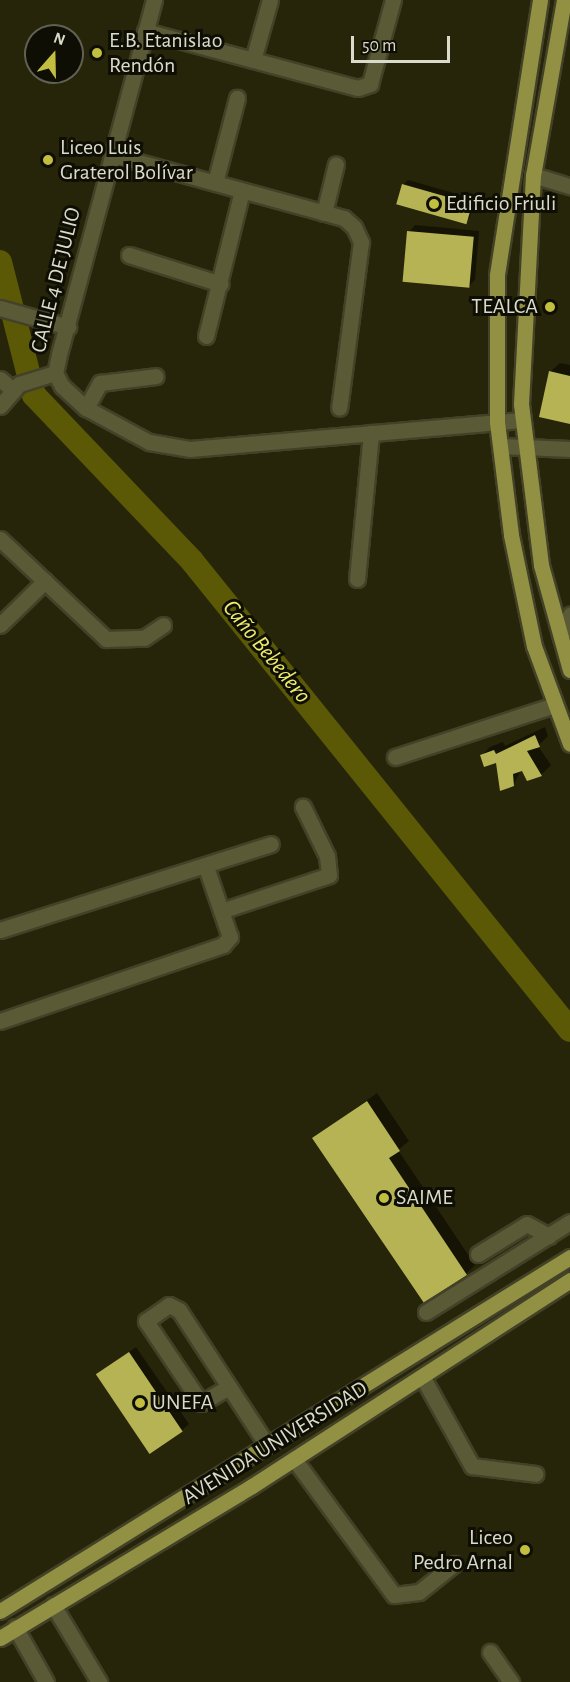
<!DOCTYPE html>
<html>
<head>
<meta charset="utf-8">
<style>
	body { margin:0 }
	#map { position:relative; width:570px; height:1682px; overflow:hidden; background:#262509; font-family:"Alegreya Sans",sans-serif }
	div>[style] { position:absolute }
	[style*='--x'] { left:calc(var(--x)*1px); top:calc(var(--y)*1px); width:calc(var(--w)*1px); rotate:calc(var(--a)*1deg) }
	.shadow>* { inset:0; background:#0007 }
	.river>* { height:24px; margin:-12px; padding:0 12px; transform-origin:12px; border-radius:12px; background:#5b5906 }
	.building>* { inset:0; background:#b5b354; transform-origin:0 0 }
	.roads { filter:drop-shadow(2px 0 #434228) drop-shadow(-2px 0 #434228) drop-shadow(0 2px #434228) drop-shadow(0 -2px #434228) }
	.minor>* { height:15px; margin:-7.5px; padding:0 7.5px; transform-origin:7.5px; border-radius:7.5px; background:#5b5a37 }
	.major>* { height:15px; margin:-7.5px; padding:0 7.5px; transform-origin:7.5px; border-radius:7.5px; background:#929143 }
	.dots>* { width:16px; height:16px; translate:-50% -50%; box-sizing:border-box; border:3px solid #0e0e04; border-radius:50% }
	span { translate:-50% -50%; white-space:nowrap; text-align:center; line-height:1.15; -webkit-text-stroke:6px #0e0e04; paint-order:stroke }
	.poi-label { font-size:22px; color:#dadbca }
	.left { translate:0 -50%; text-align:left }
	.right { translate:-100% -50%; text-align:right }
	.street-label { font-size:22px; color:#dadbca }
	.water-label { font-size:24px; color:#edea6c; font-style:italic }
	.north { position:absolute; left:24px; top:24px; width:60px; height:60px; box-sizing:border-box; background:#0e0e04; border:2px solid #606053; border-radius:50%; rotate:20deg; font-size:16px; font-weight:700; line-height:24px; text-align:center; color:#dadbca }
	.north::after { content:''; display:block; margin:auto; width:21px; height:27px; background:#c1be40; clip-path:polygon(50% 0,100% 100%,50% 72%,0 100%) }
	.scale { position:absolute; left:351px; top:36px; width:99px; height:27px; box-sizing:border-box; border:3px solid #dadbca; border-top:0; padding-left:8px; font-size:18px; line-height:21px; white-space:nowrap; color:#dadbca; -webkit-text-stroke:4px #0e0e04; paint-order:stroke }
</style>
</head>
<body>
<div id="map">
	<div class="shadow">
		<div style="clip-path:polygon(408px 180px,475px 199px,470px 217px,466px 222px,403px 185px)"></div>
		<div style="clip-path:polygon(415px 225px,479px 231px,475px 280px,469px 286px,409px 232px)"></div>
		<div style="clip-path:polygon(560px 363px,570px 365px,570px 422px,550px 372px)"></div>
		<div style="clip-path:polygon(545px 727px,548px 736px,538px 746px,551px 765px,542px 774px,528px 779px,522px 768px,514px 784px,497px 761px,481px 756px,490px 747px,503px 742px,505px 746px)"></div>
		<div style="clip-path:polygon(377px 1093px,409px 1141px,398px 1150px,475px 1265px,466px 1274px,314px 1138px)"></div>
		<div style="clip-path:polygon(136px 1347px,189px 1424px,182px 1430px,98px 1375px)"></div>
	</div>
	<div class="river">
		<div style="--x:0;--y:262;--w:137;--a:75.7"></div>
		<div style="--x:34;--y:395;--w:229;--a:46.4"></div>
		<div style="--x:192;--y:561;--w:602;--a:51.13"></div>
	</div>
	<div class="building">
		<div style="left:402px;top:184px;width:73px;height:21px;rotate:16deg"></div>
		<div style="left:407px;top:231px;width:67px;height:51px;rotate:5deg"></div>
		<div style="clip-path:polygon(549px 371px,570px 376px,570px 424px,539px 417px)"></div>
		<div style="clip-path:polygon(535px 735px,540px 747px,527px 751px,542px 776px,527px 781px,522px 771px,513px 774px,514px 786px,500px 791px,496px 763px,484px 767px,480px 755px,494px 750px,496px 754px)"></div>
		<div style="clip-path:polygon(367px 1101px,400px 1151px,389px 1158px,467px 1275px,424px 1303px,312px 1138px)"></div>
		<div style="left:129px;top:1352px;width:96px;height:40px;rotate:56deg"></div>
	</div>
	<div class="roads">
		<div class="minor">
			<div style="--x:154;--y:0;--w:362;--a:105"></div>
			<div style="--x:60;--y:350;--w:24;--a:102"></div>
			<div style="--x:55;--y:373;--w:15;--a:62"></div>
			<div style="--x:62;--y:386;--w:33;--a:43"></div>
			<div style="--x:86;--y:408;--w:72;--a:28.4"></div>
			<div style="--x:149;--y:442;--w:42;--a:9.7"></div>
			<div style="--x:190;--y:449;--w:333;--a:-5"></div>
			<div style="--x:145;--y:31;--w:220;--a:15"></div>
			<div style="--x:358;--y:88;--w:13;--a:-18"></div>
			<div style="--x:370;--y:84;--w:87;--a:-74.7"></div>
			<div style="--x:253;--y:60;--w:62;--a:-74.2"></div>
			<div style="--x:113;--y:155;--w:239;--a:15.3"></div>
			<div style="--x:344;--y:218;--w:13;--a:42"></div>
			<div style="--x:354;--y:227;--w:17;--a:65"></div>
			<div style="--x:361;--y:242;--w:167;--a:97.5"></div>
			<div style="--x:533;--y:175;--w:39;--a:17"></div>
			<div style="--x:215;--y:183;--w:88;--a:-75.5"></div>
			<div style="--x:324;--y:213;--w:50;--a:-76.2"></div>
			<div style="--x:129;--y:255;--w:96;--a:17.5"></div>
			<div style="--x:0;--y:308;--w:71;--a:15.6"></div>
			<div style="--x:206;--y:336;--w:149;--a:-76.1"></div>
			<div style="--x:0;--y:379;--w:17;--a:40"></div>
			<div style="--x:0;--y:406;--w:29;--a:-49"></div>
			<div style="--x:19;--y:384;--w:38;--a:-17"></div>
			<div style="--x:86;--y:408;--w:29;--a:-61"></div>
			<div style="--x:100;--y:383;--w:56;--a:-7.1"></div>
			<div style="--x:501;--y:446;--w:69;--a:2.5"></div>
			<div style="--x:0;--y:539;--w:146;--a:43.3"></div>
			<div style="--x:106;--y:639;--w:38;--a:-2"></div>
			<div style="--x:144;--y:638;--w:23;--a:-34"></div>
			<div style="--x:357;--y:579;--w:147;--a:-84.5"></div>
			<div style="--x:0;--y:625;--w:63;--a:-44.4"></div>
			<div style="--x:561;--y:637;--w:24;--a:-68"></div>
			<div style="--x:395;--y:757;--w:167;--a:-18.1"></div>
			<div style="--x:221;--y:911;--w:114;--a:-18.4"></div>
			<div style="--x:329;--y:875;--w:19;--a:-96"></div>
			<div style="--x:327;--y:856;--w:55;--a:-116.1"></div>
			<div style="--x:0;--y:930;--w:284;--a:-17.6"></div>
			<div style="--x:0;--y:1021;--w:236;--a:-18.8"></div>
			<div style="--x:223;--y:945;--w:11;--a:-49"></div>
			<div style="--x:230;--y:937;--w:74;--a:-108.9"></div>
			<div style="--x:478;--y:1254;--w:57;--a:-31.5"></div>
			<div style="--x:527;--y:1224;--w:25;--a:29"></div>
			<div style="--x:426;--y:1312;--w:170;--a:-32"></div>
			<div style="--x:423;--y:1378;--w:101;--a:60.9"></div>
			<div style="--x:472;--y:1466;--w:64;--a:7.1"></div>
			<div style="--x:227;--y:1388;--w:30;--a:150"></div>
			<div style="--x:201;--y:1403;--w:99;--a:-123.9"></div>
			<div style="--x:146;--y:1321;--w:28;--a:-35"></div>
			<div style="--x:169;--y:1305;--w:11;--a:27"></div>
			<div style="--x:179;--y:1310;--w:161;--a:56.9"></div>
			<div style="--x:294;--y:1459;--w:169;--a:53.7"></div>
			<div style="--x:394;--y:1595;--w:25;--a:-7"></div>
			<div style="--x:419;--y:1592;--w:45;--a:-38.7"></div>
			<div style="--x:53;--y:1605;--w:90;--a:59.1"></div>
			<div style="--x:15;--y:1627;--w:63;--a:60.6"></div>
			<div style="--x:490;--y:1652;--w:37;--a:55"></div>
		</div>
		<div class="major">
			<div style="--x:540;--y:0;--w:279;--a:98.9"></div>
			<div style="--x:497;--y:276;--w:146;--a:90"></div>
			<div style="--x:497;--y:422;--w:114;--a:82.9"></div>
			<div style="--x:511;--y:535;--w:113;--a:78.3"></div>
			<div style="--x:534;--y:646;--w:104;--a:69.8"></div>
			<div style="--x:564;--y:0;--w:178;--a:100"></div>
			<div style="--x:533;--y:175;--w:229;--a:93"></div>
			<div style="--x:521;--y:404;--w:162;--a:82.9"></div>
			<div style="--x:541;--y:565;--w:109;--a:74.6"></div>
			<div style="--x:0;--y:1611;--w:671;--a:-31.84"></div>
			<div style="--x:0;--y:1638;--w:294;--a:-31.1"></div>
			<div style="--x:252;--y:1486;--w:379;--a:-32.9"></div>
		</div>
	</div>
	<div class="dots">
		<div style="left:97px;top:53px;background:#c1be40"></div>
		<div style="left:48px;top:160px;background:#c1be40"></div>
		<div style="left:434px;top:204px;background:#c1be40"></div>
		<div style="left:550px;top:307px;background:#c1be40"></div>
		<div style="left:384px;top:1198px;background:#c1be40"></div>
		<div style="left:140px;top:1403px;background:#c1be40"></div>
		<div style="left:525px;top:1550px;background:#c1be40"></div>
	</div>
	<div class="poi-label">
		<span class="left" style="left:109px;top:53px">E.B. Etanislao<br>Rendón</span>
		<span class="left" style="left:60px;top:160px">Liceo Luis<br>Graterol Bolívar</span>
		<span class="left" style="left:446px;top:204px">Edificio Friuli</span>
		<span class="right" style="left:538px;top:307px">TEALCA</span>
		<span class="left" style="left:396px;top:1198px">SAIME</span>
		<span class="left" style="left:152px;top:1403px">UNEFA</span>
		<span class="right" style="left:513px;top:1550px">Liceo<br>Pedro Arnal</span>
	</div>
	<div class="street-label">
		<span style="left:56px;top:280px;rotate:-76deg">CALLE 4 DE JULIO</span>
		<span style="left:275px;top:1443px;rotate:-32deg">AVENIDA UNIVERSIDAD</span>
	</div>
	<div class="water-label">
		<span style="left:266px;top:652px;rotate:51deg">Caño Bebedero</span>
	</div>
	<div class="north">N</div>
	<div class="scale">50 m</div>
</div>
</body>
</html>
